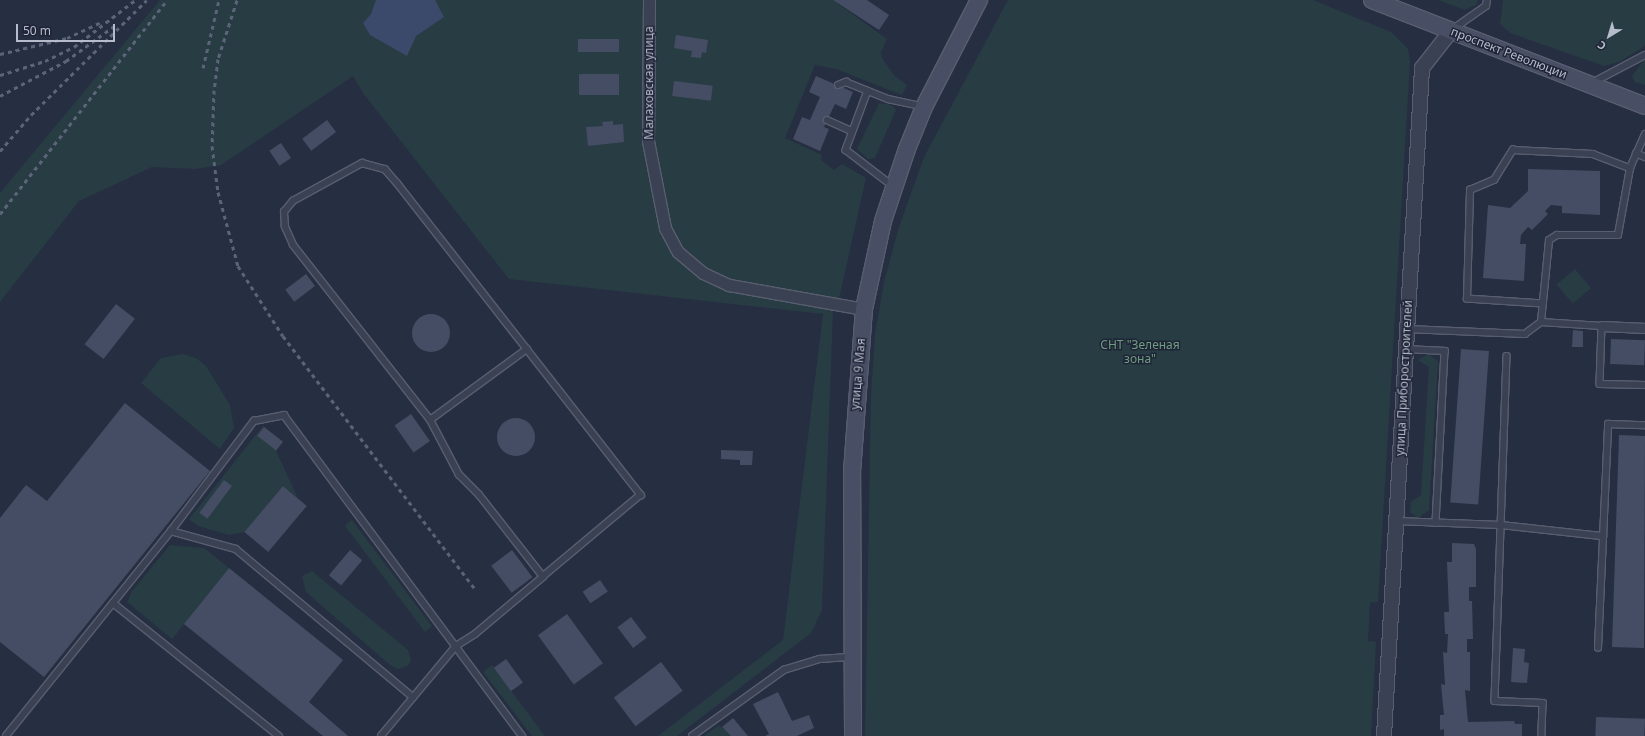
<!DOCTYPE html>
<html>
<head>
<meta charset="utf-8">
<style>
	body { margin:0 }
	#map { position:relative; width:1645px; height:736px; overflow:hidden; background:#262e42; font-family:"Noto Sans",sans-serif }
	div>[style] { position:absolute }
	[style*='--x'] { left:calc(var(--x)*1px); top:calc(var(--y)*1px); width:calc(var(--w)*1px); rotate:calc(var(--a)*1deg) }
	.green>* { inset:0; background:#283c43; transform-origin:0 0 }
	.water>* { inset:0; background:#3b496b }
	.building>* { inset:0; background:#454d64; transform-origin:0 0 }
	.round { border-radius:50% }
	.roads { filter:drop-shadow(1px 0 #585e6f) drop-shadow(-1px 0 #585e6f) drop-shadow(0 1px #585e6f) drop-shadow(0 -1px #585e6f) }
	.service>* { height:5.5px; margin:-2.75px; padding:0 2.75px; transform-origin:2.75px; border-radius:2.75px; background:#3a4152 }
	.pedestrian>* { height:9px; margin:-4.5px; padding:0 4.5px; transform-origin:4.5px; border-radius:4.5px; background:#3a4152 }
	.minor>* { height:11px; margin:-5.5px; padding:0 5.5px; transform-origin:5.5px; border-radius:5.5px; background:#3a4152 }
	.tertiary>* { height:14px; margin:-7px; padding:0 7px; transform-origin:7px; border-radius:7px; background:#3a4152 }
	.secondary>* { height:16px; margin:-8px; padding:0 8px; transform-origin:8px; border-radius:8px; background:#484f65 }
	.rail>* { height:3px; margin-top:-1.5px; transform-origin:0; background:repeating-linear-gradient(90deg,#5c6479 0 4px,transparent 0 8px) }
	span { translate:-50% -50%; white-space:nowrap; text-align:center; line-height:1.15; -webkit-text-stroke:3px #1f2537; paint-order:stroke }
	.street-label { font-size:12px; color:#b7bccc }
	.park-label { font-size:12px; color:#6e9d7f }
	.north { position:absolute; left:1589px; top:16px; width:40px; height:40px; -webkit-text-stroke:3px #1f2537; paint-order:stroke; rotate:218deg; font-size:11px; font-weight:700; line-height:16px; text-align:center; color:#b7bccc }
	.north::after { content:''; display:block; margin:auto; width:14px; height:18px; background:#b7bccc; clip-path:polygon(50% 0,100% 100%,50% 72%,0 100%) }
	.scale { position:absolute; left:16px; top:24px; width:99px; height:18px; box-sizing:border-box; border:2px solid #b7bccc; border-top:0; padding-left:5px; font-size:12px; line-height:14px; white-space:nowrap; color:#b7bccc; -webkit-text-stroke:3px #1f2537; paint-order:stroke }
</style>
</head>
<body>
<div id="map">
	<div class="green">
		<div style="clip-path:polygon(160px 0,644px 0,644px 142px,668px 242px,728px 288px,830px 308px,833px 311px,822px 610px,811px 633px,677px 736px,658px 736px,783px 640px,823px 314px,509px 279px,363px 93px,353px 76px,221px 165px,195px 169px,152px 167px,79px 201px,0 302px,0 193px)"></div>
		<div style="clip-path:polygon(652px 0,833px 0,887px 39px,881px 52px,882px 58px,894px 75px,907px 85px,902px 95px,836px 69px,815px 65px,785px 138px,822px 155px,821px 160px,834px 170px,842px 164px,866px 178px,839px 299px,718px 277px,687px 256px,674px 238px,652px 142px)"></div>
		<div style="clip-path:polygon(1008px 0,1313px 0,1391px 32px,1408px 49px,1410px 62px,1378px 602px,1370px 602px,1368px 641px,1376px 642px,1371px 736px,865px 736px,871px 394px,875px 334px,884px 282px,898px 230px,924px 157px)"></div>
		<div style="clip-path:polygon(1439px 0,1478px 0,1476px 5px,1465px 10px)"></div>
		<div style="clip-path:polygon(1503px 0,1645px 0,1645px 46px,1619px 62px,1604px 66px,1510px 33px,1500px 24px)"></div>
		<div style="clip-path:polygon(1645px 59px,1645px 85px,1635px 82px,1632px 76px)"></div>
		<div style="clip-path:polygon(879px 103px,891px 105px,896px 110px,875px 158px,868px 159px,857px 149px)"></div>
		<div style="left:1575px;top:269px;width:25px;height:24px;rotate:50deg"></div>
		<div style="clip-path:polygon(183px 354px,196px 358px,206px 366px,230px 405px,234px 428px,220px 449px,141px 383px,161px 358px)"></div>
		<div style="clip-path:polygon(1428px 354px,1438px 361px,1429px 510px,1418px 518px,1410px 512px,1411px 502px,1421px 495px,1429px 367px,1418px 360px)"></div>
		<div style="clip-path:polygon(263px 426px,283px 442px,276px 451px,298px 498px,283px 486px,245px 532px,229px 535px,198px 526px,189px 519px)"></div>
		<div style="left:352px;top:520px;width:133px;height:9px;rotate:53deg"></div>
		<div style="clip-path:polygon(170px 545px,204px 548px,229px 568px,172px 639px,127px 602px,132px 591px)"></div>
		<div style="clip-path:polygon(312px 571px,408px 650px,411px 661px,407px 666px,398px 669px,390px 665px,306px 592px,302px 576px)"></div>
		<div style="clip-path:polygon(492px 665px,545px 736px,532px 736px,483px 672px)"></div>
		<div style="clip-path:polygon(719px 725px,731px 736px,704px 736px)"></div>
	</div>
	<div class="water">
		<div style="clip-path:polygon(376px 0,435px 0,444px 17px,416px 36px,407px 56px,370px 35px,363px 23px,371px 14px)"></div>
	</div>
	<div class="building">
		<div style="clip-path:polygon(833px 0,867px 0,889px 15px,879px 30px)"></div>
		<div style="clip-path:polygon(676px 35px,708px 40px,706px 53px,702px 52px,701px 58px,691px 57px,692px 51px,674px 48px)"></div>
		<div style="left:578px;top:39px;width:41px;height:13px"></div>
		<div style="left:579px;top:74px;width:40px;height:21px"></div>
		<div style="clip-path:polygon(816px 76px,853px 92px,846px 109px,835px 104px,824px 127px,829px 129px,820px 151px,793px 139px,802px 117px,810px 120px,820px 97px,809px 92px)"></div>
		<div style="left:674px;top:81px;width:39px;height:15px;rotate:7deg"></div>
		<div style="left:327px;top:120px;width:15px;height:31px;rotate:53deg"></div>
		<div style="clip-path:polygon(613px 121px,613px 125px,623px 124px,624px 142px,588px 146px,586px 127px,603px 126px,602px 122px)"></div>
		<div style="left:281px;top:143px;width:18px;height:14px;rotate:56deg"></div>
		<div style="clip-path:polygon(1528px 169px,1600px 171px,1600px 215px,1562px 213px,1562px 206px,1551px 205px,1545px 211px,1548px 214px,1532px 230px,1528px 227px,1521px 235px,1520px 244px,1526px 244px,1524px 281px,1483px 278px,1488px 205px,1510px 208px,1528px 191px)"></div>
		<div style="left:306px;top:274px;width:15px;height:26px;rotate:53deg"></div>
		<div style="left:116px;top:304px;width:24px;height:51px;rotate:38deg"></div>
		<div class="round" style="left:412px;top:314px;width:38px;height:38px"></div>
		<div style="clip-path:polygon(1573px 330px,1583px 331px,1583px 347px,1572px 347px)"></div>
		<div style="left:1611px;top:339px;width:34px;height:25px;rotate:2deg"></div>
		<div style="left:1461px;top:349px;width:28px;height:154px;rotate:4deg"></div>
		<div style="clip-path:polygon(125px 403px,210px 471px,44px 677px,0 642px,0 518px,26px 485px,47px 501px)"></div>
		<div style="left:411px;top:414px;width:33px;height:20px;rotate:55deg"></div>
		<div class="round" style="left:497px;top:418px;width:38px;height:38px"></div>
		<div style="left:264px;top:427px;width:24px;height:11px;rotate:38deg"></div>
		<div style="clip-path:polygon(1619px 435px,1645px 436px,1644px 648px,1612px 647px)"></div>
		<div style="clip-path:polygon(721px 450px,753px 451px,752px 465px,740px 465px,740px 460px,721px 459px)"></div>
		<div style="left:224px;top:480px;width:10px;height:41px;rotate:37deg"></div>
		<div style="left:283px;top:486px;width:31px;height:60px;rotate:40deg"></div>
		<div style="clip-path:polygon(1452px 543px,1474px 544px,1476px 549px,1476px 587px,1469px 587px,1469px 601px,1472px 601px,1473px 639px,1467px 639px,1467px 652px,1470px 652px,1470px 691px,1465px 690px,1468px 722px,1514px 721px,1515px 724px,1522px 724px,1522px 736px,1444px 736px,1444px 729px,1440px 730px,1440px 715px,1444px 715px,1441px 684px,1445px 685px,1443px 652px,1447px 653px,1448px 634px,1445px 634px,1444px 612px,1449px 612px,1447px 562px,1452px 562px)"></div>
		<div style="left:350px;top:550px;width:16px;height:33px;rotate:40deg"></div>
		<div style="left:512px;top:550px;width:34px;height:26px;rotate:53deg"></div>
		<div style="clip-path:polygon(229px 568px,343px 660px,309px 702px,348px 736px,323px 736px,184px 624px)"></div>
		<div style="left:600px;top:580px;width:14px;height:21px;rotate:56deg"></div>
		<div style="left:567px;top:614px;width:61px;height:36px;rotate:54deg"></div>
		<div style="left:631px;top:617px;width:26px;height:17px;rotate:53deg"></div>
		<div style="clip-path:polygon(1513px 648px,1525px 649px,1524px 662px,1529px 663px,1527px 683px,1511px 682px)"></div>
		<div style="left:506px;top:659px;width:29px;height:15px;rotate:54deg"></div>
		<div style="left:661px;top:662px;width:36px;height:59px;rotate:53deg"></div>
		<div style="clip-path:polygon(778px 692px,792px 721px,809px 715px,814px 728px,797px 736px,765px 736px,769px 734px,753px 704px)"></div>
		<div style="left:1596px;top:717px;width:49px;height:19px;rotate:2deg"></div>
		<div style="clip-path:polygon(733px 718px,748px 736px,731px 736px,722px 727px)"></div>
	</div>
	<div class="roads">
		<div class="service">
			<div style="--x:1453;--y:29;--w:40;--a:-34.9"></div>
			<div style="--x:1486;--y:6;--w:6;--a:-81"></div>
			<div style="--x:1592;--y:83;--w:60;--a:-27.8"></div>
			<div style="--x:838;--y:85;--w:9;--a:-21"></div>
			<div style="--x:846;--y:82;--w:45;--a:22"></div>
			<div style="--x:888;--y:99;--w:35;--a:12"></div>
			<div style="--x:868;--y:91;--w:63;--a:110.4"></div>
			<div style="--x:846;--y:150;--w:59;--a:37.5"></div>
			<div style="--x:827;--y:120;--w:27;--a:24"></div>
			<div style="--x:1636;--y:153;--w:10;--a:24"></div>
			<div style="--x:362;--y:163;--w:24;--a:15"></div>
			<div style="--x:385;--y:169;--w:20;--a:49"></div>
			<div style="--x:398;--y:184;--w:395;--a:52"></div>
			<div style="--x:641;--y:495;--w:128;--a:140.1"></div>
			<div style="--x:543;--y:577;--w:104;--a:-128"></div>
			<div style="--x:479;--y:495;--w:28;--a:-135"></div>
			<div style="--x:459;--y:475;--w:62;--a:-117.8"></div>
			<div style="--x:430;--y:420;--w:222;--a:-128.1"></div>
			<div style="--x:293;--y:245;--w:20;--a:-114"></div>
			<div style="--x:285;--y:227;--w:15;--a:-94"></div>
			<div style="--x:284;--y:212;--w:14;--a:-51"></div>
			<div style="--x:293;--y:201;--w:79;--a:-28.8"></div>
			<div style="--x:1543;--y:304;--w:76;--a:-176.2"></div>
			<div style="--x:1467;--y:299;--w:109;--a:-88.4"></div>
			<div style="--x:1470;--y:190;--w:26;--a:-23"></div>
			<div style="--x:1494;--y:180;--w:36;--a:-58"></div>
			<div style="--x:1513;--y:150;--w:80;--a:2.9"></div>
			<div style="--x:1593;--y:154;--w:40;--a:21"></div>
			<div style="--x:1541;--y:322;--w:82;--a:-84.4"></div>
			<div style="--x:1549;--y:240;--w:9;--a:-32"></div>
			<div style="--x:1557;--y:235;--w:61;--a:0"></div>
			<div style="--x:1618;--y:235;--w:68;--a:-79.8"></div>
			<div style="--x:1630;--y:168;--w:37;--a:-66"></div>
			<div style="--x:1407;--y:329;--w:118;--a:2.4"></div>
			<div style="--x:1525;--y:334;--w:20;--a:-37"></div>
			<div style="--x:1541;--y:322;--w:61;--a:3.8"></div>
			<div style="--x:1602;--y:326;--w:58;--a:92"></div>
			<div style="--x:1600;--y:384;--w:45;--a:1.3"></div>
			<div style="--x:1406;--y:349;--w:39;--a:3"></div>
			<div style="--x:1445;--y:351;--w:172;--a:93"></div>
			<div style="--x:1507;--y:356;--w:345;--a:92"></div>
			<div style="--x:1495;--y:701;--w:48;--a:2.4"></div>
			<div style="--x:1543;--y:703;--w:33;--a:92"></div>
			<div style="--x:430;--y:420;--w:120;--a:-36.2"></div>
			<div style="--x:1396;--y:521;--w:105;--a:2.2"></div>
			<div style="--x:1501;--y:525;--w:103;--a:6.2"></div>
			<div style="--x:171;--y:531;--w:67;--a:15.5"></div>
			<div style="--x:236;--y:549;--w:231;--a:39.9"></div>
			<div style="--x:113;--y:603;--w:213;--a:38.7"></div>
			<div style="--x:1598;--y:648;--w:224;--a:-87.4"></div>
			<div style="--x:1608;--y:424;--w:37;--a:2"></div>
			<div style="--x:6;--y:736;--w:263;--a:-51.2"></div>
			<div style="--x:171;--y:531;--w:138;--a:-53"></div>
			<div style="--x:254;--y:421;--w:31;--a:-11"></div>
			<div style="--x:284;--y:415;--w:400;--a:53.4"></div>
			<div style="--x:381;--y:736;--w:117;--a:-50.2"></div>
			<div style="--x:456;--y:646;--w:22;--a:-32"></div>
			<div style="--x:475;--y:634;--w:89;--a:-40"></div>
			<div style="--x:692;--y:736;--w:113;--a:-35.7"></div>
			<div style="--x:784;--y:670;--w:38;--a:-17"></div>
			<div style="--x:820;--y:659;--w:32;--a:-4"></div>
		</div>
		<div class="pedestrian">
			<div style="--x:1602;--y:326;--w:43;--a:2.7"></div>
		</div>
		<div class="minor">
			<div style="--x:649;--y:0;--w:141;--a:90.4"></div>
			<div style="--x:648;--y:141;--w:89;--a:78.9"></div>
			<div style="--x:665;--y:228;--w:27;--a:62"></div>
			<div style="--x:678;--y:252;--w:33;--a:40"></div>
			<div style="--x:703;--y:273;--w:29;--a:25"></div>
			<div style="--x:729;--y:285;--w:137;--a:10.1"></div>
		</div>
		<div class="tertiary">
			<div style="--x:1384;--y:736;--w:669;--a:-86.74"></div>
			<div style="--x:1422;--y:68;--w:47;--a:-51.9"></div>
		</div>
		<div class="secondary">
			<div style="--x:1372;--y:0;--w:293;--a:21.2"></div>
			<div style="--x:853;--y:736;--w:264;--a:-90.2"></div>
			<div style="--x:852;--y:472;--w:163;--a:-85.8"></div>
			<div style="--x:864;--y:309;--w:90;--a:-77.8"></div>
			<div style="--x:883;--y:221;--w:76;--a:-71.6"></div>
			<div style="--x:907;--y:149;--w:45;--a:-68"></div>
			<div style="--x:924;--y:107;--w:120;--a:-62.8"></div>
		</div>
	</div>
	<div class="rail">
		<div style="--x:237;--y:0;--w:62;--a:107.9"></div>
		<div style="--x:218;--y:59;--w:31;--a:97"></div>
		<div style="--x:214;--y:90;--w:56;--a:92"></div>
		<div style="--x:212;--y:146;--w:46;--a:82.6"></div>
		<div style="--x:218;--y:192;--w:77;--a:74.9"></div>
		<div style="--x:238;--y:266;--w:83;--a:57.3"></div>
		<div style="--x:283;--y:336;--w:319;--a:52.8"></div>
		<div style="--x:0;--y:54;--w:69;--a:-13.4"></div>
		<div style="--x:67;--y:38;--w:40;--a:-25"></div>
		<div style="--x:203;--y:68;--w:70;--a:-76.8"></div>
		<div style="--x:0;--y:75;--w:47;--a:-17.3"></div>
		<div style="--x:45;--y:61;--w:32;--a:-26"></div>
		<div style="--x:74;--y:47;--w:76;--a:-37.5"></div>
		<div style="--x:0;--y:96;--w:75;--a:-27.9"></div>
		<div style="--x:66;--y:61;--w:63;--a:-36"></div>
		<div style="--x:0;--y:151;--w:48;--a:-49.3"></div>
		<div style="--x:31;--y:115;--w:163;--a:-44.8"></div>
		<div style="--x:0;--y:214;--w:271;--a:-52"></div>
	</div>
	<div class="street-label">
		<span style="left:1509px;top:53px;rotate:21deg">проспект Революции</span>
		<span style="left:649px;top:83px;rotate:-90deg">Малаховская улица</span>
		<span style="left:858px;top:374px;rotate:-85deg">улица 9 Мая</span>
		<span style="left:1404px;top:378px;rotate:-87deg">улица Приборостроителей</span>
	</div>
	<div class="park-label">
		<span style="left:1140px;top:352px">СНТ "Зеленая<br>зона"</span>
	</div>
	<div class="north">С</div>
	<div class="scale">50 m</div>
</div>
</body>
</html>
